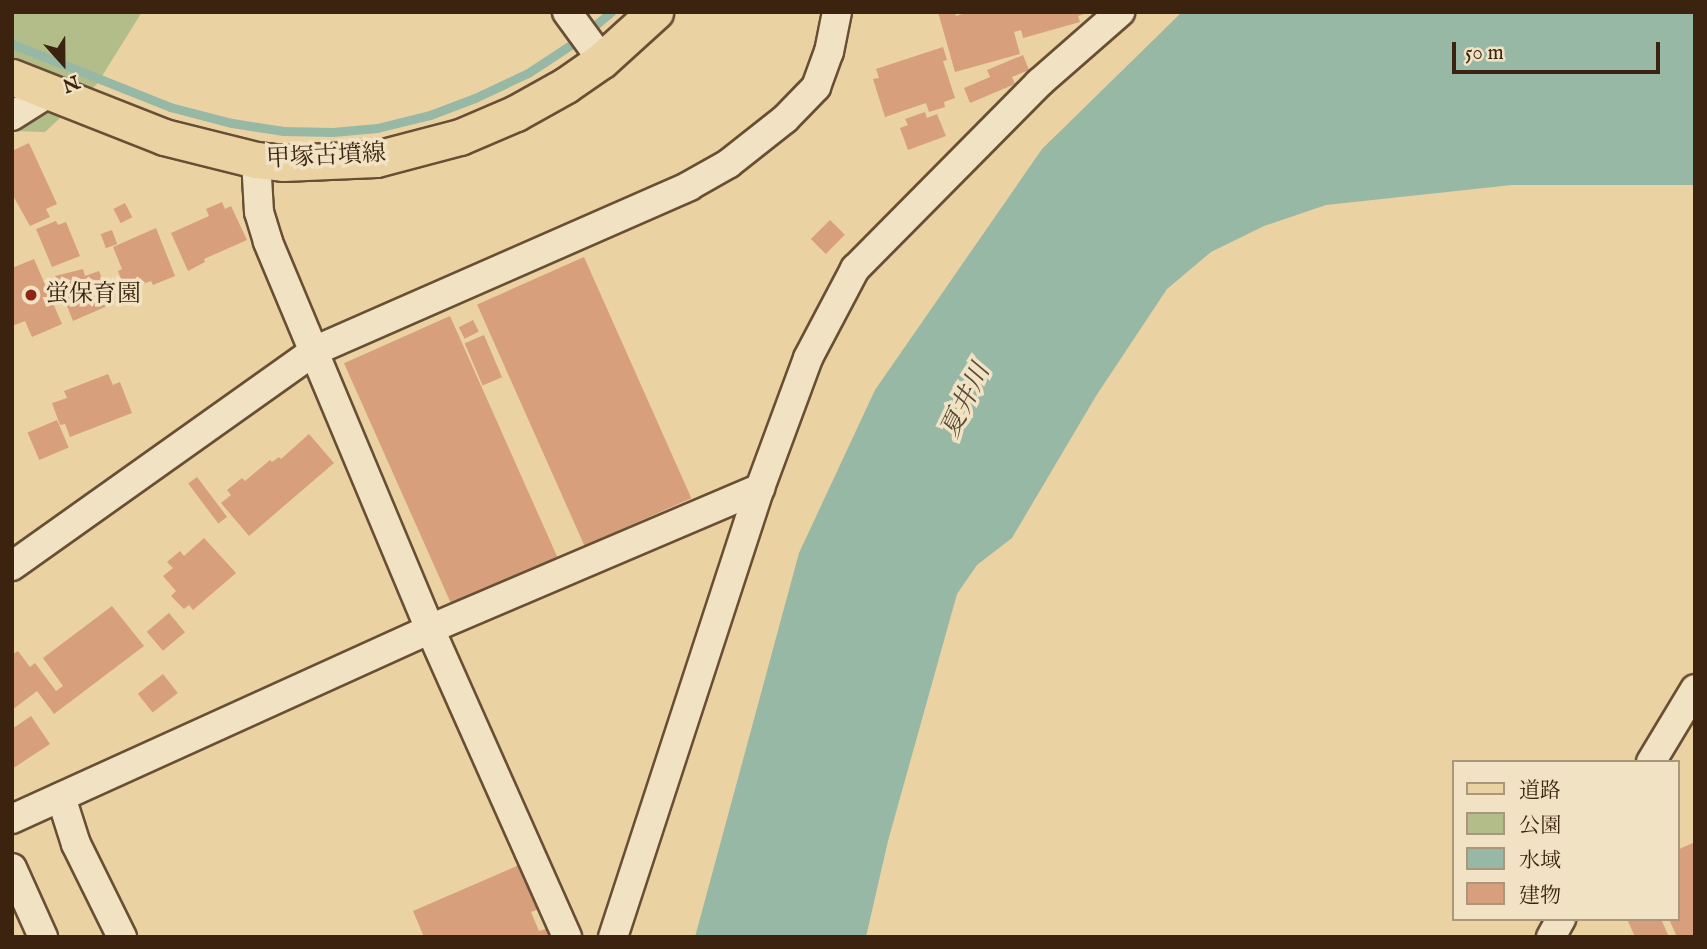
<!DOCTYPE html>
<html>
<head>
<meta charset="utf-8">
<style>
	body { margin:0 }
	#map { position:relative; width:1707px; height:949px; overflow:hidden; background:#ead2a3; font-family:"IM FELL English","Noto Serif JP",serif }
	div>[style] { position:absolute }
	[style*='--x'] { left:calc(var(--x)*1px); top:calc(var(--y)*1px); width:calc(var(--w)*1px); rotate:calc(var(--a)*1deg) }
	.green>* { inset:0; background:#b2bd89 }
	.water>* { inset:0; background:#98b8a6 }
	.stream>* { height:9px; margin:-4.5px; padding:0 4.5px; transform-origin:4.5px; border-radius:4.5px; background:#98b8a6 }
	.building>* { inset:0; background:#d89f7c; transform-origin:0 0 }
	.roads { filter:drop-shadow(2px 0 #684f34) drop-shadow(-2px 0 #684f34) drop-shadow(0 2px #684f34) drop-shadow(0 -2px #684f34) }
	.minor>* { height:28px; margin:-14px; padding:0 14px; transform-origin:14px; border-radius:14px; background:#f1e2c3 }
	.major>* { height:35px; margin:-17.5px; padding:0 17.5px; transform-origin:17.5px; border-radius:17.5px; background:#ead2a3 }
	.dots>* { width:19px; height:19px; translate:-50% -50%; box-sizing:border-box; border:4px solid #f1e2c3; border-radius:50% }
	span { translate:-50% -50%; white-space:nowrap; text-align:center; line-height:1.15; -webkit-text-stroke:7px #f1e2c3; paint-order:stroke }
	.street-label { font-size:24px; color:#3c230f }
	.poi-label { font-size:24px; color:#3c230f }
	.left { translate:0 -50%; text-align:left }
	.water-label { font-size:26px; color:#534835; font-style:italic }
	.frame { position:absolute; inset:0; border:14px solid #3c230f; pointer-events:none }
	.legend { position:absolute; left:1452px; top:760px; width:228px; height:161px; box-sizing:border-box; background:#f1e2c3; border:2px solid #a9967b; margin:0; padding:9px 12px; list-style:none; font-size:21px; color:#3c230f }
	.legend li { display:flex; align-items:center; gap:14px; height:35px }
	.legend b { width:35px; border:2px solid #a9967b }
	.north { position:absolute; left:28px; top:28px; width:70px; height:70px; -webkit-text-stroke:5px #f1e2c3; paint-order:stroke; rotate:159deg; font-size:19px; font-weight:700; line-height:28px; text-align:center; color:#3c230f }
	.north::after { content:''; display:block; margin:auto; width:24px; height:32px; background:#3c230f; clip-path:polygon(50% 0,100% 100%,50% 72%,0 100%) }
	.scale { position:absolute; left:1452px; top:42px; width:208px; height:32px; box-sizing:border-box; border:4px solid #3c230f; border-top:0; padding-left:9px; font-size:21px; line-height:24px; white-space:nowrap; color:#3c230f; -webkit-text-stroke:5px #f1e2c3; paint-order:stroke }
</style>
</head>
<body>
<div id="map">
	<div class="green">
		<div style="clip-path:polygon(12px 12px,142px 12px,97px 84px,45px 132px,12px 131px)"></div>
	</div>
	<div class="water">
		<div style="clip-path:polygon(1182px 12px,1695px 12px,1695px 185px,1512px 185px,1326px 205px,1264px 226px,1211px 252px,1167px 289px,1096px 396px,1012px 538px,977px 565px,957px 594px,888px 841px,866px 937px,695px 937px,799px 553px,875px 390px,1042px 149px)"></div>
	</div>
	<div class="stream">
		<div style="--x:12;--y:44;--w:170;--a:21.7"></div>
		<div style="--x:170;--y:107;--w:64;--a:14.5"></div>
		<div style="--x:232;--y:123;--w:52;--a:8.9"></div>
		<div style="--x:283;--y:131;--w:50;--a:1.1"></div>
		<div style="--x:333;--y:132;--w:44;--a:-5.2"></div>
		<div style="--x:377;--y:128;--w:55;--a:-13.8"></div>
		<div style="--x:430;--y:115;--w:48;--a:-20.7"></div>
		<div style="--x:475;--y:98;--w:59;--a:-25.3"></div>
		<div style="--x:528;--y:73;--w:56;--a:-33.4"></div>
		<div style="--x:575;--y:42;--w:47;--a:-39.8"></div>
	</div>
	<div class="building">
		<div style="clip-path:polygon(938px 12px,955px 12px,956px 16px,969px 12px,1087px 13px,1078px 16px,1080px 22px,1023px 38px,1021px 30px,1014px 32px,1020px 54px,955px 72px)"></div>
		<div style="clip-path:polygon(943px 47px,947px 60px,943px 61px,955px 98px,944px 102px,945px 107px,929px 112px,926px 103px,885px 117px,873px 79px,879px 78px,876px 69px)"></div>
		<div style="clip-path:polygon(1023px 55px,1029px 70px,1012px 77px,1015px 84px,970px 103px,964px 88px,990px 77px,987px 70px)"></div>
		<div style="clip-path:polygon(925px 112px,927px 118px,937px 114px,946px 136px,908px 150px,900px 128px,908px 125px,905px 119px)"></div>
		<div style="clip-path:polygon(29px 143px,57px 204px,46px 209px,50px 217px,30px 226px,12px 194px,12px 151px)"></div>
		<div style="clip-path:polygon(222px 202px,225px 209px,231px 206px,247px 240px,204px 259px,205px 262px,188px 271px,171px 233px,209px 216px,206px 209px)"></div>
		<div style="left:125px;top:203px;width:16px;height:13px;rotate:63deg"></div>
		<div style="left:830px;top:220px;width:21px;height:27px;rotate:45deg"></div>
		<div style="clip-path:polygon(56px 221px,58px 225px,66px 222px,80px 256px,52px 267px,36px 229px)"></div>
		<div style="clip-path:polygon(156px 228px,175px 276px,153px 285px,151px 281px,130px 289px,127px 283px,123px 284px,118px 271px,122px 269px,113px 247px)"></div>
		<div style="left:112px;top:230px;width:15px;height:12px;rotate:70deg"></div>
		<div style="left:584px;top:257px;width:264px;height:117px;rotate:66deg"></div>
		<div style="clip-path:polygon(34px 259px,62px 324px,32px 337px,25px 321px,12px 326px,12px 268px)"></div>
		<div style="clip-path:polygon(83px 269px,85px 276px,99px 271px,112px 304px,73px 321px,55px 276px)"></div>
		<div style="left:450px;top:316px;width:265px;height:116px;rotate:66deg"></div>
		<div style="left:473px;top:320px;width:13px;height:16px;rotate:63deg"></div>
		<div style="left:484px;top:335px;width:46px;height:21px;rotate:67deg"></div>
		<div style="clip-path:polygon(108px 374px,113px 385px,120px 382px,132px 413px,70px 437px,65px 424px,60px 425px,52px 403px,67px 398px,64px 391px)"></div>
		<div style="left:57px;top:420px;width:30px;height:32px;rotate:67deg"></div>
		<div style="clip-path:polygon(309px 434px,334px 463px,249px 536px,221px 503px,231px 495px,227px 490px,242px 478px,245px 481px,270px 460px,272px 462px,279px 457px,281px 459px)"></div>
		<div style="left:197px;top:477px;width:50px;height:11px;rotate:53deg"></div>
		<div style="clip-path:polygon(204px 538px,236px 573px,193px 610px,189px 605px,184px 609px,171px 596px,176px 591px,163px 576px,173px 568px,167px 562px,180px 551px,184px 556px)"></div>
		<div style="clip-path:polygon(112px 606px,144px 646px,54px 714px,37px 691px,12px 710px,12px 655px,18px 651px,30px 667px,35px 663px,56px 691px,63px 686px,43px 658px)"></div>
		<div style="left:169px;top:613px;width:25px;height:29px;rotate:50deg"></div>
		<div style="left:163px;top:674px;width:24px;height:32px;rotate:52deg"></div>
		<div style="clip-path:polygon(31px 716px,50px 744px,12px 769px,12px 729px)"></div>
		<div style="clip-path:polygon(1695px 842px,1695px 937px,1677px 937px,1669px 919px,1677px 919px,1677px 850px)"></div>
		<div style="clip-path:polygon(526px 862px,544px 907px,531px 912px,539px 931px,546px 929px,549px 937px,424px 937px,413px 911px)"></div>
		<div style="clip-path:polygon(1627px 919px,1661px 919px,1669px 937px,1635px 937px)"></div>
	</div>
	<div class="roads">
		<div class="minor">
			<div style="--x:567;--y:12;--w:59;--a:53.9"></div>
			<div style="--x:12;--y:116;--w:45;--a:-32.3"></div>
			<div style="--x:256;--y:160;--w:52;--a:86.7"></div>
			<div style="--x:259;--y:212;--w:31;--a:73"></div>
			<div style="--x:268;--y:242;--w:420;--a:67.3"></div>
			<div style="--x:430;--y:629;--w:337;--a:66"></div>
			<div style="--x:12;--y:566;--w:371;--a:-35.4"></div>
			<div style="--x:314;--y:351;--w:410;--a:-23.7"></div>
			<div style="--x:689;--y:186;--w:45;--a:-29.4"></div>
			<div style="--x:728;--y:164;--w:73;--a:-38.3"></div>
			<div style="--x:785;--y:119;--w:45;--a:-45.9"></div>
			<div style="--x:816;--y:87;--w:37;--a:-70"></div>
			<div style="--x:829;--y:52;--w:41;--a:-78.7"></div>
			<div style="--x:1651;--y:762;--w:85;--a:-58.9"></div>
			<div style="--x:61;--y:797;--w:49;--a:72.3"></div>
			<div style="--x:76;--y:844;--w:104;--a:63.7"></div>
			<div style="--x:12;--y:819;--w:459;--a:-24.4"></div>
			<div style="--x:430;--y:629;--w:359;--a:-23.1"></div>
			<div style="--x:12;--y:868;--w:76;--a:65.8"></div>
			<div style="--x:613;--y:937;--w:472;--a:-71.9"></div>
			<div style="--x:760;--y:488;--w:139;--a:-69.7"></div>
			<div style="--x:808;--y:358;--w:101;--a:-62.2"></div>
			<div style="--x:855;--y:269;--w:262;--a:-45.3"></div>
			<div style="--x:1039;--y:83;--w:108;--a:-41.2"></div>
			<div style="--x:1551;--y:937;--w:21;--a:-61"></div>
		</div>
		<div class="major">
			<div style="--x:12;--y:77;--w:163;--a:21.5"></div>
			<div style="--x:164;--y:137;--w:95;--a:14"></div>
			<div style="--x:256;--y:160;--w:27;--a:6"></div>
			<div style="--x:283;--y:163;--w:93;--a:-2.5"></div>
			<div style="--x:376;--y:159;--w:87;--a:-14.7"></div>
			<div style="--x:460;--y:137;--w:61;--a:-23.2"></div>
			<div style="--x:516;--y:113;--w:57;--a:-29.2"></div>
			<div style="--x:566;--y:85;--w:44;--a:-34.8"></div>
			<div style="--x:602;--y:60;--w:72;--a:-42.2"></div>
		</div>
	</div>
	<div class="dots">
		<div style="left:31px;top:295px;background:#8f2418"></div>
	</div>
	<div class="street-label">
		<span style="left:326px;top:157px;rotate:-3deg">甲塚古墳線</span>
	</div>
	<div class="poi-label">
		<span class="left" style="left:45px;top:295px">蛍保育園</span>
	</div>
	<div class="water-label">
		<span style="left:966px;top:401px;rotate:-64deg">夏井川</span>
	</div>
	<div class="frame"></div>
	<ul class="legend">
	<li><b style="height:9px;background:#ead2a3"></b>道路</li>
	<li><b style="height:19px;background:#b2bd89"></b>公園</li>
	<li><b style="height:19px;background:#98b8a6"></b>水域</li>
	<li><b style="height:19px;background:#d89f7c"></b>建物</li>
	</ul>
	<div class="north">N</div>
	<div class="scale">50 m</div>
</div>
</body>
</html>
